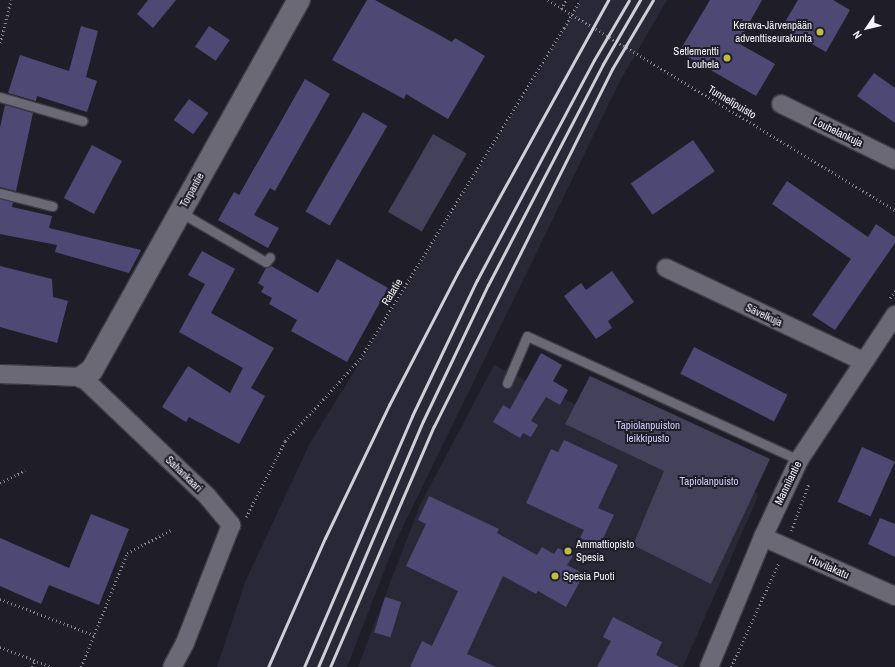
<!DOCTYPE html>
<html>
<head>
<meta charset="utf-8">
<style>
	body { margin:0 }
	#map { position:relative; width:895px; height:667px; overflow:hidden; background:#1f1e28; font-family:"Archivo Narrow",sans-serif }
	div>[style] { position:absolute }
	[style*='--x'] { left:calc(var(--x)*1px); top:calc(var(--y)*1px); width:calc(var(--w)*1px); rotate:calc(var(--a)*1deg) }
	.built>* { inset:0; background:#292837 }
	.green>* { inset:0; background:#44425b; transform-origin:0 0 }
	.building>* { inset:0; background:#4e4974; transform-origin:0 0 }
	.path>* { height:2.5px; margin-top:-1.25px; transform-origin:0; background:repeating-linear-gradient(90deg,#86858e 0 1px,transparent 0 4px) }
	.roads { filter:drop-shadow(1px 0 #3d3c44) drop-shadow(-1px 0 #3d3c44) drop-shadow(0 1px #3d3c44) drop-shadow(0 -1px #3d3c44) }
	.lane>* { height:9px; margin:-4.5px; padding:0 4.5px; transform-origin:4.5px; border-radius:4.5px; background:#6a6975 }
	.street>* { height:18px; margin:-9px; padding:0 9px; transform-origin:9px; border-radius:9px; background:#6a6975 }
	.secondary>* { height:22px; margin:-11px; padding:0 11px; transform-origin:11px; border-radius:11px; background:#6a6975 }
	.rail>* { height:3px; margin:-1.5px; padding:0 1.5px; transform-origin:1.5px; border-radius:1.5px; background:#d0cfd7 }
	.path-bridge>* { height:2.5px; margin-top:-1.25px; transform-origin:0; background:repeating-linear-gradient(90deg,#86858e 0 1px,transparent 0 4px) }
	.dots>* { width:11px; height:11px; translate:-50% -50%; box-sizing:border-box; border:2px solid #1f1e28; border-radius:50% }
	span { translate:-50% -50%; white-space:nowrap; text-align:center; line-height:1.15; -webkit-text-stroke:4px #1f1e28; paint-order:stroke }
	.poi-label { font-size:11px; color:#f5f4fb }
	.right { translate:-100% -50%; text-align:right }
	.left { translate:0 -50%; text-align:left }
	.street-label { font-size:11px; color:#f5f4fb }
	.park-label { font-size:11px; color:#cfccf8 }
	.north { position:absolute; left:847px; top:8px; width:40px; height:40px; -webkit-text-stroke:3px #1f1e28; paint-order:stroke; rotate:235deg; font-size:11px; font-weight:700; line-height:16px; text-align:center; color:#f5f4fb }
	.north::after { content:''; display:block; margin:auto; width:14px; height:18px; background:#f5f4fb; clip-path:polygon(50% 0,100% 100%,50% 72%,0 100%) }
</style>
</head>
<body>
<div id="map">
	<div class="built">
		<div style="clip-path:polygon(580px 0,667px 0,620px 81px,395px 543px,347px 667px,217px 667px,246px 580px,310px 443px,547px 59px)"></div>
		<div style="clip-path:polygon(494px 365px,759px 494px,683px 667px,358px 667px,420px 505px)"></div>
	</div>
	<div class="green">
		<div style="left:433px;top:134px;width:39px;height:90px;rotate:30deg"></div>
		<div style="clip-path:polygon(590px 376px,770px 459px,711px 584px,633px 545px,664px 471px,565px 424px)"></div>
	</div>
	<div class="building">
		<div style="clip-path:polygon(148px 0,176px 0,153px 28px,137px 14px)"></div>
		<div style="clip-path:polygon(367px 0,375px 0,452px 42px,455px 38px,485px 56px,448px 119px,406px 94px,404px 99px,332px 60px)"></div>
		<div style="clip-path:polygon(710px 0,762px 0,738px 43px,775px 64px,756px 96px,679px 52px)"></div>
		<div style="clip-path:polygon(798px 0,833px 0,850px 10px,826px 52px,782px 27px)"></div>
		<div style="clip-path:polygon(81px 26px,98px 31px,86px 77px,97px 81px,87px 112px,37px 96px,36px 101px,8px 93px,20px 55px,69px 71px)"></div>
		<div style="left:209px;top:26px;width:25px;height:25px;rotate:34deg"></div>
		<div style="clip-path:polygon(874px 73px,895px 88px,895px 123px,857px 96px)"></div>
		<div style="clip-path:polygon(305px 79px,330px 94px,275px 191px,270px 188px,254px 215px,279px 228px,268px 248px,218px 220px,234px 192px,239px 195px)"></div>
		<div style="left:189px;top:99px;width:24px;height:26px;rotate:36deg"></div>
		<div style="clip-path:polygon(5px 105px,33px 113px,16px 191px,0 187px,0 128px)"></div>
		<div style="left:363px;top:112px;width:28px;height:115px;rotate:30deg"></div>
		<div style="left:693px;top:140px;width:38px;height:76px;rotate:55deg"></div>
		<div style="left:92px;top:145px;width:34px;height:60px;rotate:28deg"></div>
		<div style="clip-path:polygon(787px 181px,868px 237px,876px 224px,895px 237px,895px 243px,835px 330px,812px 315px,851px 259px,772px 204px)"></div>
		<div style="clip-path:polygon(0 199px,13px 202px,12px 207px,52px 216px,49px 228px,141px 250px,129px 273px,55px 252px,57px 245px,0 234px)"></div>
		<div style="clip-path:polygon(202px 251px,235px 269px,211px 313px,274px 348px,251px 388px,265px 396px,239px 444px,189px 417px,186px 422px,162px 407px,188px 366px,230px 393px,243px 368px,179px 332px,205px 284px,188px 275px)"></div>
		<div style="clip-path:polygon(337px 259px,388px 288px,347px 362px,291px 331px,297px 320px,269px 304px,272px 298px,261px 292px,264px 287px,258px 283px,266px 268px,271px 266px,318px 293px)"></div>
		<div style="clip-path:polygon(0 266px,52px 279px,53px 297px,68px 301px,57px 343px,0 327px)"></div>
		<div style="clip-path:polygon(612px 271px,634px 302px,608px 321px,612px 328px,596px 339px,564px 296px,581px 283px,586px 290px)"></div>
		<div style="left:694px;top:347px;width:105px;height:30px;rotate:27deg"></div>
		<div style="clip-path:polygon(541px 353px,562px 365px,553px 381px,568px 390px,560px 405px,546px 397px,531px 421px,538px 425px,531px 437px,523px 433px,520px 438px,493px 422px,503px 405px,510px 409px)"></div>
		<div style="clip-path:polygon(564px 440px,618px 465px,598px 508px,614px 515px,599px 547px,580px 538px,584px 530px,526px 503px,551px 449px,558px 452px)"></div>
		<div style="left:862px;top:447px;width:36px;height:60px;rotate:24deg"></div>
		<div style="clip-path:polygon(429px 496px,499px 529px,497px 533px,537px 555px,542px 547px,554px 554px,558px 548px,573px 556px,567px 565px,584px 574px,566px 607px,538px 591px,536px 594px,503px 576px,467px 654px,496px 667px,410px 667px,422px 641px,432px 646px,458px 591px,406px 566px,426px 524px,418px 520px)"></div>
		<div style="clip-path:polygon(91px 514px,129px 529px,99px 605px,49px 585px,41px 604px,0 586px,0 538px,69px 568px)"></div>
		<div style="clip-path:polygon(880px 518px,895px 524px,895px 557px,868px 544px)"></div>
		<div style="left:385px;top:597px;width:17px;height:37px;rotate:17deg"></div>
		<div style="clip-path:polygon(613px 617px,662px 642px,656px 655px,679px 667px,597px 667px,611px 641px,603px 637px)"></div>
	</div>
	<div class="path">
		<div style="--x:548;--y:0;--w:406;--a:31.2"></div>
		<div style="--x:561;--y:9;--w:10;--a:-61"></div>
		<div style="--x:0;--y:43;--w:44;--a:-75.7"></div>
		<div style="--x:890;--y:298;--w:9;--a:-54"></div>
		<div style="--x:0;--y:483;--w:28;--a:-27"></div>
		<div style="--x:246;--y:517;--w:85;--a:-62.8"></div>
		<div style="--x:285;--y:441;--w:111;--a:-47.6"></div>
		<div style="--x:360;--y:359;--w:389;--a:-58.4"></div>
		<div style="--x:791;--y:531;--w:51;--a:-69.4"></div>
		<div style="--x:0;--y:599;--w:101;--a:21"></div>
		<div style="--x:0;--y:647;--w:56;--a:21"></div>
		<div style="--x:32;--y:667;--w:8;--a:-67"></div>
		<div style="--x:81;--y:667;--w:123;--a:-68"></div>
		<div style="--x:127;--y:553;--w:50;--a:-27.6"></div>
		<div style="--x:731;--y:667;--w:115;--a:-65.4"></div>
	</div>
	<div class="roads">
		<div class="lane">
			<div style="--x:0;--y:97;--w:86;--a:16.1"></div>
			<div style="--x:0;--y:193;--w:54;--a:14"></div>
			<div style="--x:180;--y:212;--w:99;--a:30.2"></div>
			<div style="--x:266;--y:262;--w:6;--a:-51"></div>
			<div style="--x:507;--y:383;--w:51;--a:-66.9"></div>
			<div style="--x:527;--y:336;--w:299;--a:24.5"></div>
		</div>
		<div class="street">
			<div style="--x:781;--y:104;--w:127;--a:26.2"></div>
			<div style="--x:666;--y:268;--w:218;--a:25.3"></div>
			<div style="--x:0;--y:374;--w:82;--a:2.1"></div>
			<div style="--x:82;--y:377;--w:173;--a:43.6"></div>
			<div style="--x:207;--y:496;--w:38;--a:50"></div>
			<div style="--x:231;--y:525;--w:127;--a:111.3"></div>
			<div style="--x:185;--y:643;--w:27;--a:118"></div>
			<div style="--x:763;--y:537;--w:145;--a:24.1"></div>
			<div style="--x:709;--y:667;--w:141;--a:-67.4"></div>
			<div style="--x:763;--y:537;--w:85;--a:-64.9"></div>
			<div style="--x:799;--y:460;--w:174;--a:-56.5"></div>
		</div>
		<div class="secondary">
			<div style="--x:82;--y:377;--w:12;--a:-35"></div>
			<div style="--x:92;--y:370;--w:424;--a:-60.8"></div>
		</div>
	</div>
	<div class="rail">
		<div style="--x:268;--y:667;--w:141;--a:-66.2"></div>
		<div style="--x:325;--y:538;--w:148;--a:-64.3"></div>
		<div style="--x:389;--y:405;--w:150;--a:-62.6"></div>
		<div style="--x:458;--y:272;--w:311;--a:-61.1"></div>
		<div style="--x:304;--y:667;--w:273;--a:-66.7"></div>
		<div style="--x:412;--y:416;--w:151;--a:-64.5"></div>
		<div style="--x:477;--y:280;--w:249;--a:-62"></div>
		<div style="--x:594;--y:60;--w:69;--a:-59.7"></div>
		<div style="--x:318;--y:667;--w:267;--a:-66.9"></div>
		<div style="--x:423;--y:421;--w:151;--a:-64.5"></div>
		<div style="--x:488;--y:285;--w:249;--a:-62.5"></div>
		<div style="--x:603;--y:64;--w:74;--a:-60"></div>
		<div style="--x:330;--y:667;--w:262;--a:-66.7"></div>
		<div style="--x:434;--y:426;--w:399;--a:-63.5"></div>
		<div style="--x:612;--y:69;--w:80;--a:-59.3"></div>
	</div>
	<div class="path-bridge">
		<div style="--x:564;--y:28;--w:32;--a:-60"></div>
	</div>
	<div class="dots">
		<div style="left:820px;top:32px;background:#c0be41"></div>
		<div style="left:727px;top:58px;background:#c0be41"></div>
		<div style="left:568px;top:551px;background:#c0be41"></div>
		<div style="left:555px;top:576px;background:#c0be41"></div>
	</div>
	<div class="poi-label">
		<span class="right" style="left:812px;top:32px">Kerava-Järvenpään<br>adventtiseurakunta</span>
		<span class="right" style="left:719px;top:58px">Setlementti<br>Louhela</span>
		<span class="left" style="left:576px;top:551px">Ammattiopisto<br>Spesia</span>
		<span class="left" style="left:563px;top:576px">Spesia Puoti</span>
	</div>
	<div class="street-label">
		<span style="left:732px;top:102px;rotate:31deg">Tunnelipuisto</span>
		<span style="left:838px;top:132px;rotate:26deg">Louhelankuja</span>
		<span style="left:192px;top:190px;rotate:-61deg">Torpantie</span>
		<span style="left:392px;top:292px;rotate:-58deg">Ratatie</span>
		<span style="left:764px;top:315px;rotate:25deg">Sävelkuja</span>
		<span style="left:184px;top:474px;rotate:44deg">Sahankaari</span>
		<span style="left:788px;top:483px;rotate:-64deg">Mannilantie</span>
		<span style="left:829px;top:567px;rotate:24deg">Huvilakatu</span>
	</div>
	<div class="park-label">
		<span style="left:648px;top:432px">Tapiolanpuiston<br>leikkipusto</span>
		<span style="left:709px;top:481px">Tapiolanpuisto</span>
	</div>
	<div class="north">N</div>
</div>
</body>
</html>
